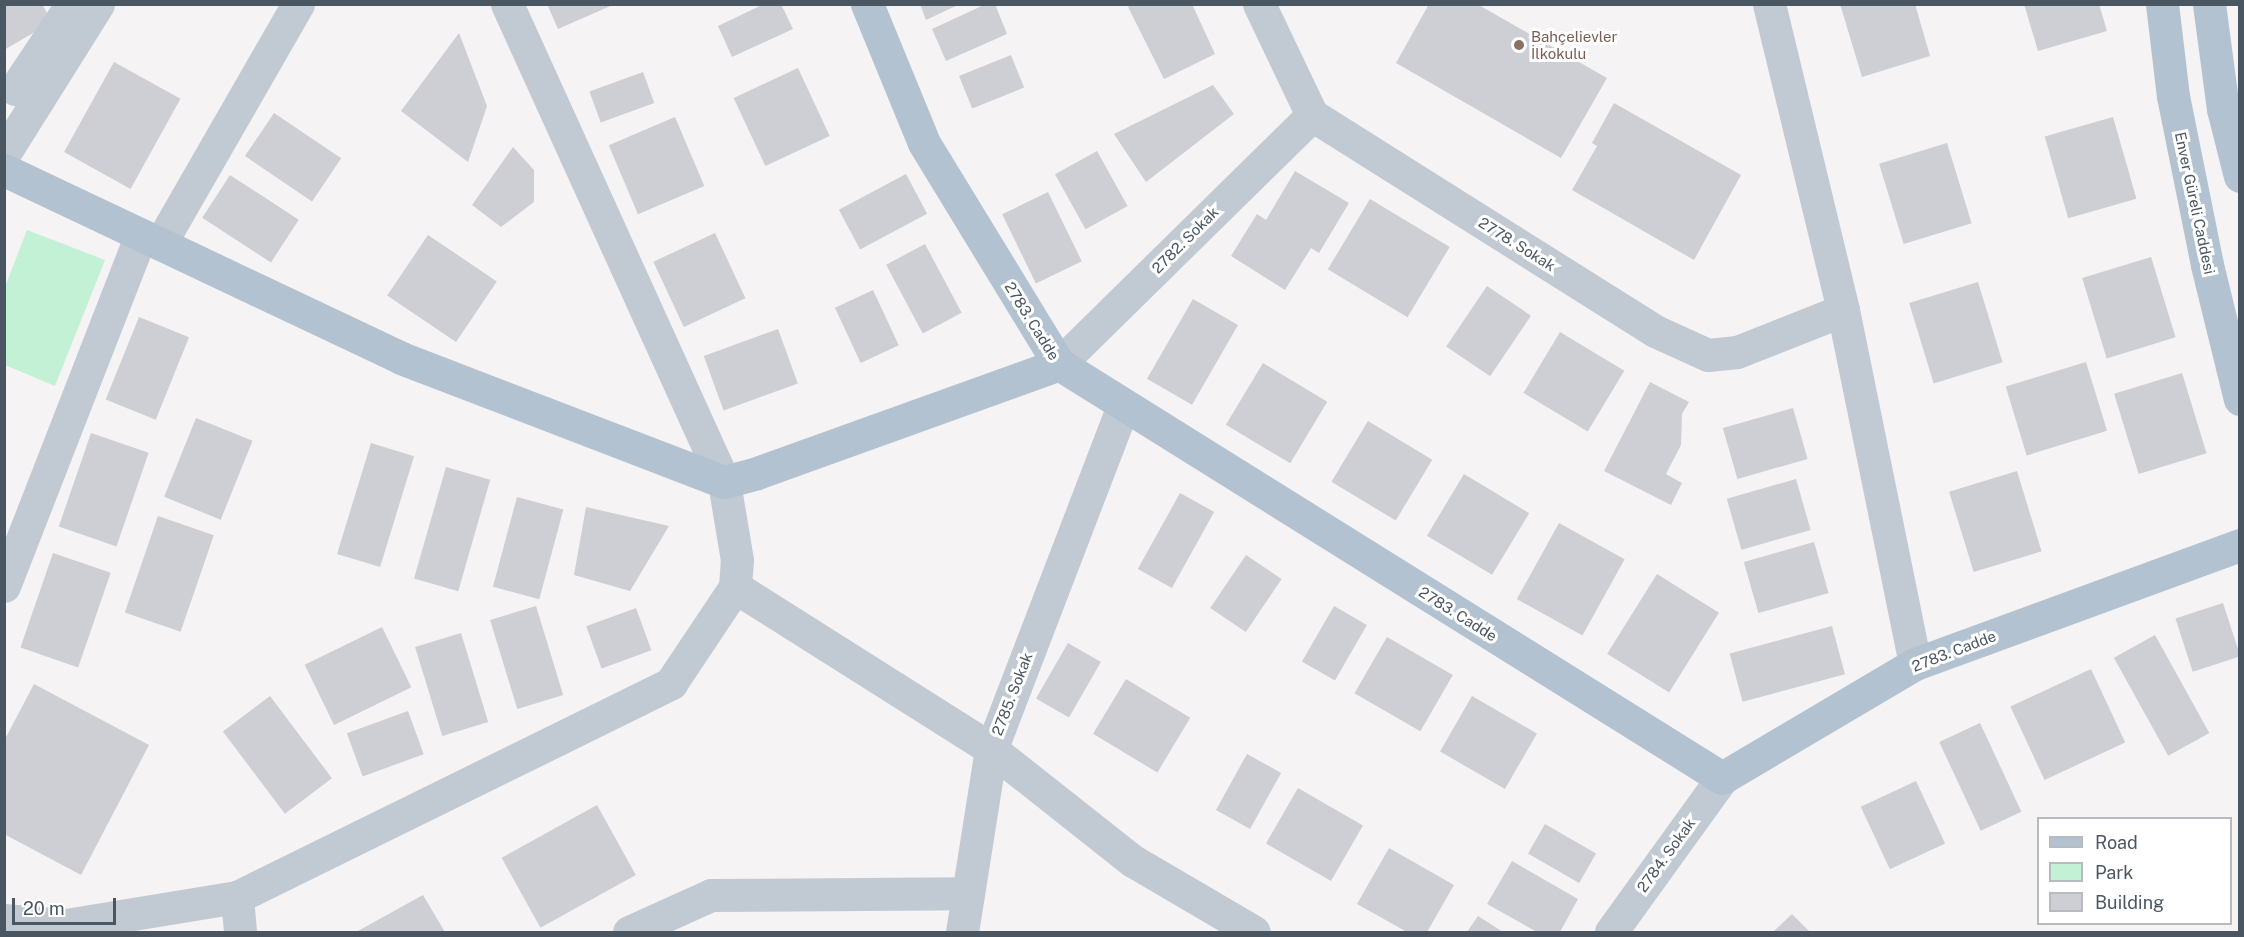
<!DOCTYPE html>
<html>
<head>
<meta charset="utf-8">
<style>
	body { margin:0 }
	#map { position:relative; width:2244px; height:937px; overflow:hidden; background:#f5f3f3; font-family:"Public Sans",sans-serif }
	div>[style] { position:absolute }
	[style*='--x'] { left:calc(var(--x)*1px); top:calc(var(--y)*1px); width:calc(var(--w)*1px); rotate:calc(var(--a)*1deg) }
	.green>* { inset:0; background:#c3f1d5 }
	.building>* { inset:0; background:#cdcfd5; transform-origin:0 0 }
	.minor>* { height:33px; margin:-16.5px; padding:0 16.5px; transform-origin:16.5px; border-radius:16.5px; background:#c1cad2 }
	.major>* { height:33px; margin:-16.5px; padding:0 16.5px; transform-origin:16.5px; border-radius:16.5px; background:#b3c2d1 }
	.dots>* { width:16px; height:16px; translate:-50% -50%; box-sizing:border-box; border:3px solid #fff; border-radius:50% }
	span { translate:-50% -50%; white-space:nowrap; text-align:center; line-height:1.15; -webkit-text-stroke:6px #fff; paint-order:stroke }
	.education-label { font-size:15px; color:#785e54 }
	.left { translate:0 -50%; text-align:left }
	.street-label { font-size:15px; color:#4a5661 }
	.frame { position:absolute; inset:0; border:6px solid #4a5661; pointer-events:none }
	.legend { position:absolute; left:2037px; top:817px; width:195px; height:108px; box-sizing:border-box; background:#fff; border:2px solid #b7bbc0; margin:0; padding:8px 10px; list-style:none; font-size:18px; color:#4a5661 }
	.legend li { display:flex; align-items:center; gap:12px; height:30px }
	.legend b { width:30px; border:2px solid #b7bbc0 }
	.scale { position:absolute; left:12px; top:898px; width:104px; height:27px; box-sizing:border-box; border:3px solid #4a5661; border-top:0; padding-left:8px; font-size:18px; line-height:21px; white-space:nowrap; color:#4a5661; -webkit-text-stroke:4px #fff; paint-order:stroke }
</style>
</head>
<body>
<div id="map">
	<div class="green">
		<div style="clip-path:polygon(27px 230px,105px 260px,55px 386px,5px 365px,5px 287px)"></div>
	</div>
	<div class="building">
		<div style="clip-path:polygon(4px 4px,42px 4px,52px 22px,4px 50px)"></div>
		<div style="clip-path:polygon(547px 4px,615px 4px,558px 29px)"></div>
		<div style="clip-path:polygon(764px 4px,781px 4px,793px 29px,732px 57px,718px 26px)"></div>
		<div style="clip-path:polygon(920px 4px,960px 4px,926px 20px)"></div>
		<div style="clip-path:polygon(986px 4px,995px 4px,1007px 34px,946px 61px,932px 29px)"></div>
		<div style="clip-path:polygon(1133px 4px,1192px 4px,1215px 54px,1164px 79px,1128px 7px)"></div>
		<div style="clip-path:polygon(1429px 4px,1477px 4px,1607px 78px,1561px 158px,1396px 63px)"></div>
		<div style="clip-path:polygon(1840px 4px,1915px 4px,1930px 56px,1862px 77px)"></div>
		<div style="clip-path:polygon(2024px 4px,2099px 4px,2107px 31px,2038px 51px)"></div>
		<div style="clip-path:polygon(459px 33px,487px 106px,468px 162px,401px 111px)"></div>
		<div style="left:1011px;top:55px;width:35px;height:56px;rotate:68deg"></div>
		<div style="left:114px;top:62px;width:76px;height:103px;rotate:29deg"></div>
		<div style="left:798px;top:68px;width:75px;height:71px;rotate:65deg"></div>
		<div style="left:643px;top:72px;width:33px;height:57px;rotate:70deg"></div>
		<div style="clip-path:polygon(1213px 85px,1234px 114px,1146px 182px,1114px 134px)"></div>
		<div style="clip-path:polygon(1614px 103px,1741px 175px,1694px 260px,1572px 190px,1597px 146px,1592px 143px)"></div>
		<div style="left:274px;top:113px;width:81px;height:52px;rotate:34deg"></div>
		<div style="left:675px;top:117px;width:75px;height:72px;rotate:67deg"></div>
		<div style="left:2113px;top:117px;width:85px;height:71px;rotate:74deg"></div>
		<div style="left:1947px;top:143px;width:84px;height:71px;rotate:73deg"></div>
		<div style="clip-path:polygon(513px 147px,534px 170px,534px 202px,501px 227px,472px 205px)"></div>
		<div style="left:1097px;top:151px;width:63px;height:48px;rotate:61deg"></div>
		<div style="clip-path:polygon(1295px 171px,1349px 203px,1319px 253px,1311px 248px,1285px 290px,1231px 256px,1257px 214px,1266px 220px)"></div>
		<div style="left:906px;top:174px;width:45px;height:76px;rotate:62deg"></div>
		<div style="left:230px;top:175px;width:82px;height:51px;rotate:33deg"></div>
		<div style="left:1048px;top:192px;width:77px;height:51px;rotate:64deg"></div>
		<div style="left:1370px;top:199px;width:93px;height:82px;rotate:31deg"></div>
		<div style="left:715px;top:233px;width:72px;height:68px;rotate:65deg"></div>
		<div style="left:428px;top:235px;width:83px;height:73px;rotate:34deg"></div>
		<div style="left:925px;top:244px;width:78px;height:44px;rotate:62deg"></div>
		<div style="left:2151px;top:257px;width:84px;height:72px;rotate:73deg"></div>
		<div style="left:1978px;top:282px;width:84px;height:72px;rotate:73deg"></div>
		<div style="left:1487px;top:286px;width:53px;height:73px;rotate:34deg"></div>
		<div style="left:873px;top:290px;width:61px;height:42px;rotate:65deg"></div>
		<div style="left:1193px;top:299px;width:52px;height:92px;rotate:30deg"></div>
		<div style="left:139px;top:317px;width:54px;height:89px;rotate:22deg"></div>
		<div style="left:778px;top:329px;width:58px;height:79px;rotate:70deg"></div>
		<div style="left:1560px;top:332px;width:75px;height:71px;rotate:31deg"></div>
		<div style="left:2086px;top:362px;width:72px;height:84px;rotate:73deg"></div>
		<div style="left:1263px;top:363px;width:75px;height:72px;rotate:31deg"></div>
		<div style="left:2182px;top:373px;width:84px;height:71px;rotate:73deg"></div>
		<div style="clip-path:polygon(1650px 382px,1689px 402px,1682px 414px,1681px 445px,1666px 474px,1682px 483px,1671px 505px,1604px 471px)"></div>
		<div style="left:1793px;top:408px;width:53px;height:73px;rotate:74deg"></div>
		<div style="left:196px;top:418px;width:61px;height:85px;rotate:22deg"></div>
		<div style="left:1368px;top:421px;width:75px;height:71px;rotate:31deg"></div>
		<div style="left:91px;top:433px;width:61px;height:99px;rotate:19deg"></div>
		<div style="left:371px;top:443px;width:45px;height:116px;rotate:17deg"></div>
		<div style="left:446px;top:467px;width:46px;height:116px;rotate:16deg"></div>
		<div style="left:2017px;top:471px;width:84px;height:71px;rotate:73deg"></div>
		<div style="left:1464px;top:474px;width:76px;height:72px;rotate:31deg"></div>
		<div style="left:1796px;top:479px;width:53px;height:72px;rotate:74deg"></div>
		<div style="left:1180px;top:493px;width:39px;height:87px;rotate:29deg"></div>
		<div style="left:517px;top:497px;width:48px;height:93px;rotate:15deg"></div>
		<div style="clip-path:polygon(586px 507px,669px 526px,630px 591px,574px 575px)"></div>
		<div style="left:158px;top:516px;width:59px;height:102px;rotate:19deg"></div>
		<div style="left:1559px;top:523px;width:75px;height:87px;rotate:29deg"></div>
		<div style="left:1814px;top:542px;width:53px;height:73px;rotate:74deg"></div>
		<div style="left:53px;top:553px;width:61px;height:100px;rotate:19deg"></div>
		<div style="left:1246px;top:555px;width:43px;height:64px;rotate:34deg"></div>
		<div style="left:1657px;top:574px;width:73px;height:94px;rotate:32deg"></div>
		<div style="left:2223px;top:603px;width:56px;height:50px;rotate:72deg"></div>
		<div style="left:536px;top:606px;width:93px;height:48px;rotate:73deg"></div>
		<div style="left:1334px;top:606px;width:38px;height:64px;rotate:30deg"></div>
		<div style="left:636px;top:608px;width:45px;height:53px;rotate:70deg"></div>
		<div style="left:1832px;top:626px;width:50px;height:106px;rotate:75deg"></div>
		<div style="left:382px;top:627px;width:67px;height:86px;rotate:64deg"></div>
		<div style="left:461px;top:633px;width:93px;height:48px;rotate:73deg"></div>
		<div style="left:2155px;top:635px;width:112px;height:47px;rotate:61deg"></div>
		<div style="left:1387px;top:637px;width:76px;height:65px;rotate:30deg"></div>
		<div style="left:1068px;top:643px;width:38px;height:64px;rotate:30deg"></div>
		<div style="left:2091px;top:669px;width:81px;height:89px;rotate:65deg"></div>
		<div style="left:1126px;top:679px;width:75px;height:64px;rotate:31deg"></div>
		<div style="clip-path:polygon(34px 684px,149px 745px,81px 875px,4px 834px,4px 741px)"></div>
		<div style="left:270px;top:696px;width:103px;height:59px;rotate:53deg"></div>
		<div style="left:1472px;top:696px;width:75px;height:64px;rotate:30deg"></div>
		<div style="left:408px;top:711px;width:46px;height:65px;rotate:70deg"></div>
		<div style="left:1980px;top:723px;width:98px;height:45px;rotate:65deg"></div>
		<div style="left:1247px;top:754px;width:39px;height:64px;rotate:29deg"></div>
		<div style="left:1916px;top:781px;width:69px;height:61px;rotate:65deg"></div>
		<div style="left:1298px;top:788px;width:75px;height:64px;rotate:30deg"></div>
		<div style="left:597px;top:805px;width:80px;height:109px;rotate:61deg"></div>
		<div style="left:1545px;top:824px;width:59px;height:34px;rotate:30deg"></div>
		<div style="clip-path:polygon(1389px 848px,1454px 885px,1427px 932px,1407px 932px,1357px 904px)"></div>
		<div style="clip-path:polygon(1512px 861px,1578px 899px,1560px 932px,1537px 932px,1487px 904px)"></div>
		<div style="clip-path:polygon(423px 895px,445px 932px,356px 932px)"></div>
		<div style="clip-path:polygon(1792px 914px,1810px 932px,1773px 932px)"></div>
		<div style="clip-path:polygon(1478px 916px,1503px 932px,1467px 932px)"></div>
	</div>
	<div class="minor">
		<div style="--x:1259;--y:4;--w:123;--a:64.5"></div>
		<div style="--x:1312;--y:115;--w:405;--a:32.2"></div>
		<div style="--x:1655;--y:331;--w:58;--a:24.4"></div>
		<div style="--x:1708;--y:355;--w:29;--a:-6"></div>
		<div style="--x:1737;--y:352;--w:114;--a:-21.6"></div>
		<div style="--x:1769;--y:4;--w:315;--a:76.4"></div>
		<div style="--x:1843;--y:310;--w:361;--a:78.5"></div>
		<div style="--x:15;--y:89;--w:102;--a:-56.2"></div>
		<div style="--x:4;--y:154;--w:177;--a:-57.9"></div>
		<div style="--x:160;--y:244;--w:277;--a:-60.1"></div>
		<div style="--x:1059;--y:364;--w:355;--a:-44.5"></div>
		<div style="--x:1123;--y:406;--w:368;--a:111"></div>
		<div style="--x:991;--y:749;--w:181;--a:38.3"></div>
		<div style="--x:1133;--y:861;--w:140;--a:30.4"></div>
		<div style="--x:4;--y:586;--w:377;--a:-68.7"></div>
		<div style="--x:735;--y:587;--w:303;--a:32.3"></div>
		<div style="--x:991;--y:749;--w:185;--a:99"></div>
		<div style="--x:237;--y:897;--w:35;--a:85"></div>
		<div style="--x:4;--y:920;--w:62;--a:4.6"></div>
		<div style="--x:66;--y:925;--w:173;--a:-9.3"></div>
		<div style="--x:237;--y:897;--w:484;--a:-26.2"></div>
		<div style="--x:671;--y:683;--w:115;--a:-56.3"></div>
		<div style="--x:735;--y:587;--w:27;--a:-86"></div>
		<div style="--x:737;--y:560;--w:79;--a:-99.5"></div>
		<div style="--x:724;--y:482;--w:525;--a:-114.42"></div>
		<div style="--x:629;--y:932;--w:90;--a:-24.3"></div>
		<div style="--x:711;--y:895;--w:257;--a:-0.4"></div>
		<div style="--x:1611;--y:932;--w:190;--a:-54.2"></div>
	</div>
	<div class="major">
		<div style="--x:867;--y:4;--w:150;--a:67.7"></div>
		<div style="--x:924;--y:143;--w:259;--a:58.6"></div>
		<div style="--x:1059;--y:364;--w:782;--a:31.98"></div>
		<div style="--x:1722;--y:778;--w:224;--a:-30.6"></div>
		<div style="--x:1915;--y:664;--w:346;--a:-20.1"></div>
		<div style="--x:2162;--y:4;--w:93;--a:83.2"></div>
		<div style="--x:2173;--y:96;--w:172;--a:78.6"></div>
		<div style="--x:2207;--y:265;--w:138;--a:76.2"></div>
		<div style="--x:2209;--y:4;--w:106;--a:82.4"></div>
		<div style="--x:2223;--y:109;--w:69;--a:75.8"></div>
		<div style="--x:4;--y:170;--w:439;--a:25.3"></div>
		<div style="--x:401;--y:358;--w:346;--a:21"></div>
		<div style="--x:724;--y:482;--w:34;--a:-15"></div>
		<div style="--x:757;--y:473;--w:321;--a:-19.8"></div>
	</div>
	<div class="dots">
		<div style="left:1519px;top:45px;background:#8d6e63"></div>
	</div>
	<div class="education-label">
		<span class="left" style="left:1531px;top:45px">Bahçelievler<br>İlkokulu</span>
	</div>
	<div class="street-label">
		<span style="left:2195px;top:203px;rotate:78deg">Enver Güreli Caddesi</span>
		<span style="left:1185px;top:240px;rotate:-45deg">2782. Sokak</span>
		<span style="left:1517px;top:244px;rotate:32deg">2778. Sokak</span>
		<span style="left:1032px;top:321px;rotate:58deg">2783. Cadde</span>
		<span style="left:1458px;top:614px;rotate:32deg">2783. Cadde</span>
		<span style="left:1954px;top:651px;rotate:-21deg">2783. Cadde</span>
		<span style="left:1012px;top:694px;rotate:-69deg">2785. Sokak</span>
		<span style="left:1666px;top:855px;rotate:-54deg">2784. Sokak</span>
	</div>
	<div class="frame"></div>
	<ul class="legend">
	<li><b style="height:8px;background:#b3c2d1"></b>Road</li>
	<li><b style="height:16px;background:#c3f1d5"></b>Park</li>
	<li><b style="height:16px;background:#cdcfd5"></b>Building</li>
	</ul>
	<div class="scale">20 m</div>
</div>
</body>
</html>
